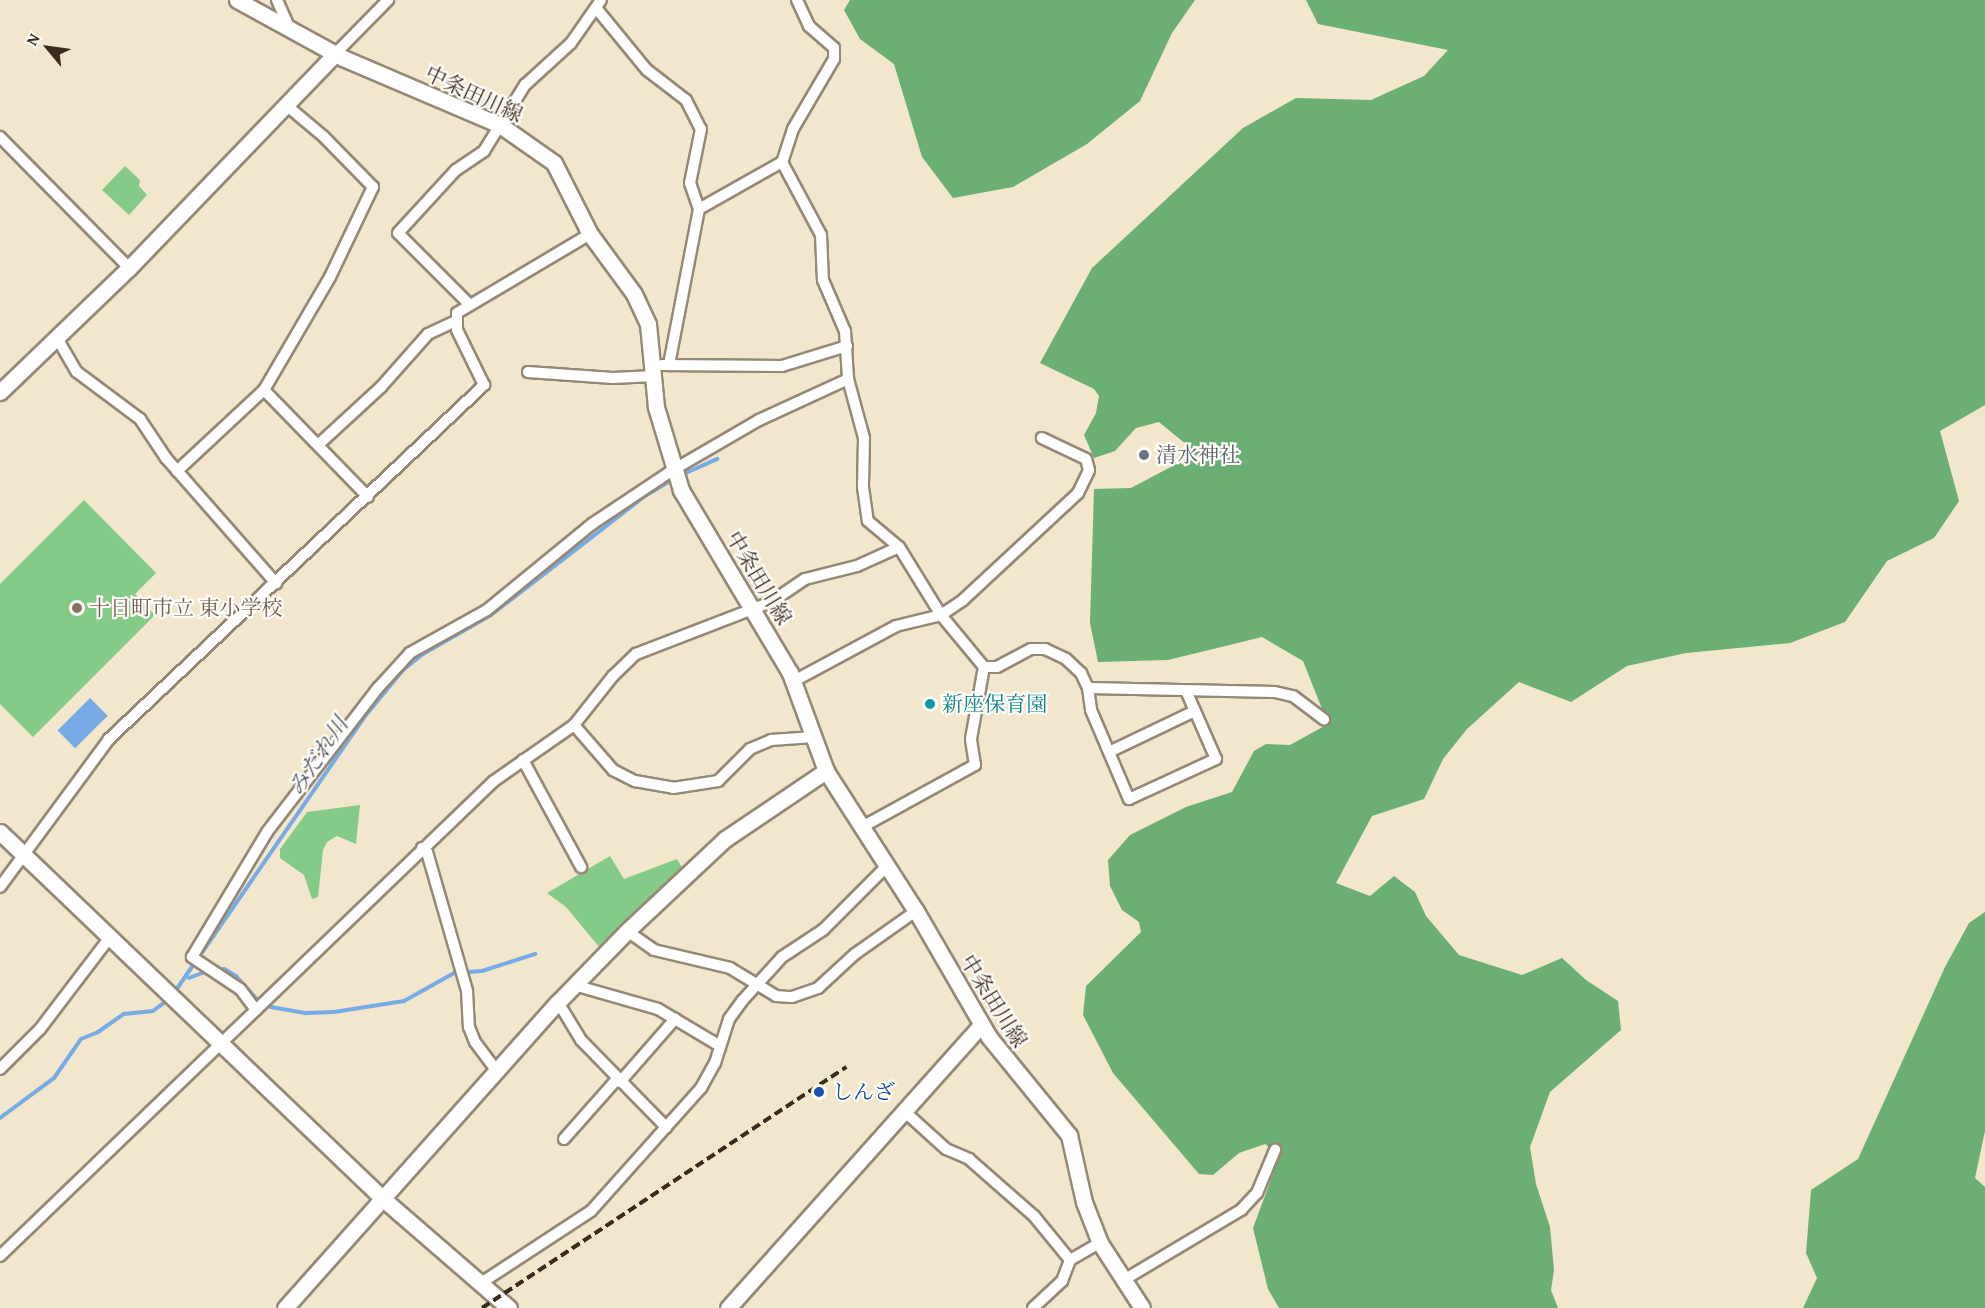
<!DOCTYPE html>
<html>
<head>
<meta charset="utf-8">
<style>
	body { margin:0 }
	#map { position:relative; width:1985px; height:1308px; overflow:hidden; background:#f2e6cd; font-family:"Gentium Book Plus","Noto Serif JP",serif }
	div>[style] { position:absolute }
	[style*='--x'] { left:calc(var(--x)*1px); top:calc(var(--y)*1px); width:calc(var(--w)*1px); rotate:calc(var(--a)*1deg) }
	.green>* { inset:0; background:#84cb87 }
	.forest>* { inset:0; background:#6baf74 }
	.water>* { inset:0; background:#78abe5; transform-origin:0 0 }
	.stream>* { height:4px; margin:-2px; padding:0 2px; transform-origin:2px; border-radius:2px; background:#78abe5 }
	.roads { filter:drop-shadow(2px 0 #968876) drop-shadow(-2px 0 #968876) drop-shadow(0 2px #968876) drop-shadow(0 -2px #968876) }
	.street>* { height:10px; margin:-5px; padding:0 5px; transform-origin:5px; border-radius:5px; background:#fff }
	.secondary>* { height:15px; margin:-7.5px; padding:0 7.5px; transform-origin:7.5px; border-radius:7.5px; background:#fff }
	.rail>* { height:4px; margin-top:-2px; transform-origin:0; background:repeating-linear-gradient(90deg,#3b2a1e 0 9px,transparent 0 13.5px) }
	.dots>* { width:16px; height:16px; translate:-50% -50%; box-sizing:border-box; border:3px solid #fdfcf7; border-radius:50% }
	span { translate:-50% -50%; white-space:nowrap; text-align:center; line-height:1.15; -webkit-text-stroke:4.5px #fdfcf7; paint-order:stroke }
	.street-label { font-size:21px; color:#3b2a1e }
	.worship-label { font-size:21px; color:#5b616d }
	.left { translate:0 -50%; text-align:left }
	.education-label { font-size:21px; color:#785e54 }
	.culture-label { font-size:21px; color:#0d838f }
	.transit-label { font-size:21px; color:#164399 }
	.water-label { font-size:22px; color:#505764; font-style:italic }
	.north { position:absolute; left:18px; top:18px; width:60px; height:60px; -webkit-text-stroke:4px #fdfcf7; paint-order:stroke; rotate:299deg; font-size:16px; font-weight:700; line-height:24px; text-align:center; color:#3b2a1e }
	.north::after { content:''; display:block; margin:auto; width:21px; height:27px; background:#3b2a1e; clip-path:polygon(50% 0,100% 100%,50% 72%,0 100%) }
</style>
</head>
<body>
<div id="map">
	<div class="green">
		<div style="clip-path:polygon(125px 166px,140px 180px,139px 186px,147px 195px,129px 215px,102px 190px)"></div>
		<div style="clip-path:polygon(84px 500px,156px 573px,135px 594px,155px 615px,33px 737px,0 704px,0 584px)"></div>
		<div style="clip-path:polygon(360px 805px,356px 844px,337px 836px,327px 842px,323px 850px,318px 897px,312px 899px,304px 875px,280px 858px,280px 849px,307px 812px)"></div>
		<div style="clip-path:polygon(610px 856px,624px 879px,677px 859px,682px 867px,600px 948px,566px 907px,547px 893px)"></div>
	</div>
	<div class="forest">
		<div style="clip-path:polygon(850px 0,1195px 0,1172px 33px,1140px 101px,1087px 144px,1013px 187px,953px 198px,922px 157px,894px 64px,860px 39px,844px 10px)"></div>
		<div style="clip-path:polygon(1306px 0,1985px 0,1985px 405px,1940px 431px,1959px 501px,1934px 538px,1887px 561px,1845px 622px,1790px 643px,1686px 653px,1627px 666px,1571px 702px,1519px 682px,1467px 729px,1443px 759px,1424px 799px,1372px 816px,1336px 883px,1370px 896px,1394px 876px,1415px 892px,1426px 916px,1459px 955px,1522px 975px,1562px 958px,1586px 980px,1618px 1001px,1621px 1030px,1550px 1092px,1530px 1147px,1536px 1184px,1550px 1227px,1554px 1270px,1551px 1290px,1558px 1308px,1279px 1308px,1268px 1289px,1253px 1228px,1280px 1155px,1265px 1144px,1239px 1153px,1213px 1175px,1199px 1174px,1113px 1073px,1083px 1015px,1086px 986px,1141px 932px,1139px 922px,1122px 910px,1110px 886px,1108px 860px,1130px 835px,1186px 807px,1232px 792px,1254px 751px,1266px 744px,1290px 745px,1328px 724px,1303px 661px,1262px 637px,1168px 660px,1098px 662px,1090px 623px,1094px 489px,1131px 488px,1182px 461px,1187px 445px,1159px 422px,1136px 428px,1115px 451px,1094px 458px,1084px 435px,1096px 413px,1099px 396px,1094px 389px,1040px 363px,1092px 268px,1243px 128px,1296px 98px,1371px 100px,1424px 76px,1448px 50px,1318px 24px)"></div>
		<div style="clip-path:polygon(1985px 912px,1985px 1131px,1975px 1178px,1985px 1187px,1985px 1308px,1803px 1308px,1817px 1278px,1806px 1253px,1811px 1190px,1858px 1159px,1945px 967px,1969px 923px)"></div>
	</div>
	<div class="water">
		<div style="left:90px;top:698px;width:25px;height:46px;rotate:45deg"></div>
	</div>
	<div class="stream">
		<div style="--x:679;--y:476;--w:42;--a:-24.1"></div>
		<div style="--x:214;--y:969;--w:10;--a:0"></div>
		<div style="--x:224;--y:969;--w:14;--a:30"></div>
		<div style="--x:236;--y:976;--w:31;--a:48"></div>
		<div style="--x:257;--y:999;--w:16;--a:30"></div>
		<div style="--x:271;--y:1007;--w:36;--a:10"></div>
		<div style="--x:306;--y:1013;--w:28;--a:-2"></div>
		<div style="--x:334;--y:1012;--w:71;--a:-8.9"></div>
		<div style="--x:404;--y:1001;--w:57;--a:-29.2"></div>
		<div style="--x:454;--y:973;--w:28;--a:-4"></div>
		<div style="--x:482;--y:971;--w:56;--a:-17.8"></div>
		<div style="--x:189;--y:978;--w:19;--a:-21"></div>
		<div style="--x:174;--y:993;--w:338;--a:-55.4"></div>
		<div style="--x:366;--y:715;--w:58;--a:-50.6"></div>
		<div style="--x:403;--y:670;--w:26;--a:-39"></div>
		<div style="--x:423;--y:654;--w:78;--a:-29.8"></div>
		<div style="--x:491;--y:615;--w:195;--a:-37.7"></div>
		<div style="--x:645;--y:496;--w:33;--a:-31"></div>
		<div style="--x:0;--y:1118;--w:67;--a:-36.5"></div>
		<div style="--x:54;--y:1078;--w:47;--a:-55.3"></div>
		<div style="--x:81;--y:1039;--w:18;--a:-22"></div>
		<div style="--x:98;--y:1032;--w:32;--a:-35"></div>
		<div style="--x:124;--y:1014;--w:29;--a:-6"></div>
		<div style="--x:153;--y:1011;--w:20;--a:-37"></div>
	</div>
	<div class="roads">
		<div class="street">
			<div style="--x:277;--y:0;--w:34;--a:66"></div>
			<div style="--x:797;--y:0;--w:29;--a:65"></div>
			<div style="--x:809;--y:26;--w:33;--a:41"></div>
			<div style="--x:834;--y:48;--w:11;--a:90"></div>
			<div style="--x:834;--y:59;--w:81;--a:120.4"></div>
			<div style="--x:793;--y:129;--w:35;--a:108"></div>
			<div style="--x:782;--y:162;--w:83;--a:61.9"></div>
			<div style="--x:821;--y:235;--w:45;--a:87.5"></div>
			<div style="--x:823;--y:280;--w:56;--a:66.7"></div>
			<div style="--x:845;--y:331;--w:48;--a:86.4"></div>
			<div style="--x:848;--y:379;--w:61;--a:74.8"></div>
			<div style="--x:864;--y:438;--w:49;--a:91.2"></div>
			<div style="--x:863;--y:487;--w:34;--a:82"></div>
			<div style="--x:868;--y:521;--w:40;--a:40"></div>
			<div style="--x:899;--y:547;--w:80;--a:58.3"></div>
			<div style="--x:941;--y:615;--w:67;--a:50.4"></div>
			<div style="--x:984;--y:667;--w:13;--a:0"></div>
			<div style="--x:997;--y:667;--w:38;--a:-28"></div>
			<div style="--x:1031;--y:649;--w:14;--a:0"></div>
			<div style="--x:1045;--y:649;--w:23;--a:25"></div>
			<div style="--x:1066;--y:659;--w:21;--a:43"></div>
			<div style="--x:1081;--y:673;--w:17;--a:65"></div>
			<div style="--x:1088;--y:688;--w:187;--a:1.2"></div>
			<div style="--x:1275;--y:692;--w:18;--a:13"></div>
			<div style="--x:1293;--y:696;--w:39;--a:37"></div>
			<div style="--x:596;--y:8;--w:80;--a:50.6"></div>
			<div style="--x:647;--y:70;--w:49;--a:37.6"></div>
			<div style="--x:686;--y:100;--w:33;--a:63"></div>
			<div style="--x:701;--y:129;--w:55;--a:101.5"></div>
			<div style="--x:690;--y:183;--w:28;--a:71"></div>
			<div style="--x:699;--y:209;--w:159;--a:100.9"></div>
			<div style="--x:335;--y:54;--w:76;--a:-45.5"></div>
			<div style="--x:0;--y:137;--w:184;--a:45.4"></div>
			<div style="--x:699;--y:209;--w:95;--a:-29.5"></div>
			<div style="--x:469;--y:304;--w:100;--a:-135"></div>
			<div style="--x:398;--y:233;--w:86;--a:-47.4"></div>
			<div style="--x:456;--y:170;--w:34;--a:-34"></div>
			<div style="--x:484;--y:151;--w:78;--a:-58.2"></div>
			<div style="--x:525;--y:85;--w:62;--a:-42.4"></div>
			<div style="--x:571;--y:43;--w:52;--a:-55.1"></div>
			<div style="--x:57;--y:338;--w:39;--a:60"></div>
			<div style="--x:77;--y:372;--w:79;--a:36.7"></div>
			<div style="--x:140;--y:419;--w:47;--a:56.3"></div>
			<div style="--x:166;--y:458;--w:167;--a:48.7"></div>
			<div style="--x:662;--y:365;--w:120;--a:0.5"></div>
			<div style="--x:782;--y:366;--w:68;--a:-17.1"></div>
			<div style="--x:528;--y:372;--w:85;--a:4"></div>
			<div style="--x:613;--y:378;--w:41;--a:-2.8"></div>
			<div style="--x:264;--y:390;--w:149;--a:45.8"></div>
			<div style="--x:318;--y:445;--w:86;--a:-42.6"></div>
			<div style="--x:381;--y:387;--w:71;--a:-48.4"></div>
			<div style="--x:428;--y:334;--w:29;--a:-25"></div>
			<div style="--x:177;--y:471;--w:119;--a:-43"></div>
			<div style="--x:264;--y:390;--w:131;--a:-59.7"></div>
			<div style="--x:330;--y:277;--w:100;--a:-64.5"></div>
			<div style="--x:373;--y:187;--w:71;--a:-134.4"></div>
			<div style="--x:323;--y:136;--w:48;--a:-140"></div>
			<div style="--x:794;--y:681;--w:116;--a:-28.3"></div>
			<div style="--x:896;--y:626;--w:46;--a:-13.7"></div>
			<div style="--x:941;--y:615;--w:27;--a:-34"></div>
			<div style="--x:963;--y:600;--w:157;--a:-42.9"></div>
			<div style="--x:1078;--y:493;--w:25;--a:-64"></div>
			<div style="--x:1089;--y:470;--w:11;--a:-105"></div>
			<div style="--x:1086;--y:459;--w:49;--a:-154.5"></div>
			<div style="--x:1088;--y:688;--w:22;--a:82"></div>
			<div style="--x:1091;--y:710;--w:97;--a:66.9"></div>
			<div style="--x:1129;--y:799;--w:96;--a:-24.7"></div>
			<div style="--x:1216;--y:759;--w:72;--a:-113.7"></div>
			<div style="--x:574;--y:725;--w:60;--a:49.1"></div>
			<div style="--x:613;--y:770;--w:25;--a:27"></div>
			<div style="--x:635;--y:781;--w:39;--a:10"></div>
			<div style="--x:673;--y:788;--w:46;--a:-8.8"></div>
			<div style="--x:718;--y:781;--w:45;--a:-45"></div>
			<div style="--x:750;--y:749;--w:23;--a:-23"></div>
			<div style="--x:771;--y:740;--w:43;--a:-4"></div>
			<div style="--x:1109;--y:752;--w:95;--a:-25.5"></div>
			<div style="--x:523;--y:760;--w:122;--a:61.5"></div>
			<div style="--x:862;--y:827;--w:129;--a:-28.8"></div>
			<div style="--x:975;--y:765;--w:26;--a:-99"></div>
			<div style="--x:971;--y:739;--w:73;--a:-79.8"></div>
			<div style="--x:422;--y:848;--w:6;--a:39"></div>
			<div style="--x:427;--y:852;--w:145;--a:73.9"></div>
			<div style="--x:467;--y:991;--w:36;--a:87"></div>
			<div style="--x:469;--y:1027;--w:16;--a:68"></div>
			<div style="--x:475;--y:1042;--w:35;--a:53"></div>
			<div style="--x:0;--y:887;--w:184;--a:-53.6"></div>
			<div style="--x:109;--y:739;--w:516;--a:-43.35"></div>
			<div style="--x:484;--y:385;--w:61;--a:-116.1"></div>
			<div style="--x:457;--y:330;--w:17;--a:-90"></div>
			<div style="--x:457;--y:313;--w:155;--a:-30.7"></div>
			<div style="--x:627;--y:931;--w:33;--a:35"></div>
			<div style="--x:654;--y:950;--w:78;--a:13.3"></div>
			<div style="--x:730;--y:968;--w:54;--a:31.3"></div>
			<div style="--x:776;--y:996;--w:16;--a:4"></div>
			<div style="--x:792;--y:997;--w:28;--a:-19"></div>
			<div style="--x:818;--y:988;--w:50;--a:-42.6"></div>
			<div style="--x:855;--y:954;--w:75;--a:-35.2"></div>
			<div style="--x:574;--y:985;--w:87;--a:15.9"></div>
			<div style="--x:658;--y:1009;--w:72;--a:30.8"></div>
			<div style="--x:558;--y:1002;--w:44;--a:58.8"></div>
			<div style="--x:581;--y:1040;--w:122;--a:45.7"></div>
			<div style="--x:256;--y:1010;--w:26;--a:-127"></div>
			<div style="--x:240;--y:989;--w:58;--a:-146.3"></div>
			<div style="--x:192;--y:957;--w:146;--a:-59"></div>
			<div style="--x:267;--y:832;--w:182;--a:-52.4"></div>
			<div style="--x:378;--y:688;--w:47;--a:-47.6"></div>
			<div style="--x:410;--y:653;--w:88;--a:-29.2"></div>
			<div style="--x:487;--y:610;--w:136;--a:-39.3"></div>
			<div style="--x:592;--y:524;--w:97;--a:-33.7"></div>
			<div style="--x:673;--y:470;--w:99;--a:-30.2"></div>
			<div style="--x:759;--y:420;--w:98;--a:-24.7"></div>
			<div style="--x:0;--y:1069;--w:57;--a:-45"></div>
			<div style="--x:40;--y:1029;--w:116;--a:-52.7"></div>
			<div style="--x:620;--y:1082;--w:84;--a:-48.9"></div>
			<div style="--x:904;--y:1111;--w:57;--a:42.1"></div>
			<div style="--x:946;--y:1149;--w:25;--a:23"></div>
			<div style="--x:969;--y:1159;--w:86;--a:41.2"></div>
			<div style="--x:1034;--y:1216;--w:57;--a:50.7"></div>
			<div style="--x:564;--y:1139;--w:80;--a:-48.5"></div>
			<div style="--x:0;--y:1256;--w:685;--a:-43.88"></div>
			<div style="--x:494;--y:781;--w:98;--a:-35"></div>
			<div style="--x:574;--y:725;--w:63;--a:-51.5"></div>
			<div style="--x:613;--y:676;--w:32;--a:-44"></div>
			<div style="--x:636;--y:654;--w:145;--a:-21.1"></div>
			<div style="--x:771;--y:602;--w:41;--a:-34.1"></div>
			<div style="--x:805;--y:579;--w:54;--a:-14"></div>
			<div style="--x:857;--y:566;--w:46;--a:-24.3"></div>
			<div style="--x:1122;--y:1281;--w:139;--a:-30.8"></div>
			<div style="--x:1241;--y:1210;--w:23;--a:-47"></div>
			<div style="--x:1257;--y:1193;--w:47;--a:-67.3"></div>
			<div style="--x:481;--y:1283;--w:131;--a:-33.2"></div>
			<div style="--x:591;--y:1211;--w:165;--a:-48.2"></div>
			<div style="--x:701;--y:1088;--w:29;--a:-61"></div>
			<div style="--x:715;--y:1063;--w:46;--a:-72.3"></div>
			<div style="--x:729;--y:1019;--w:22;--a:-54"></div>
			<div style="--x:742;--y:1001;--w:59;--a:-47.7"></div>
			<div style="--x:782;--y:957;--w:49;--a:-33.4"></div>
			<div style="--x:823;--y:930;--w:91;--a:-45"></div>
			<div style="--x:1033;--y:1308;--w:40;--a:-43"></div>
			<div style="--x:1062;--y:1281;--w:22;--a:-69"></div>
			<div style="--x:1070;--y:1260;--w:34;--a:-30"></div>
		</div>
		<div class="secondary">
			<div style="--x:237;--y:0;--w:121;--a:28.7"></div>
			<div style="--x:343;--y:58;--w:171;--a:23.1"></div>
			<div style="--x:500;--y:125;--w:66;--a:35.1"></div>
			<div style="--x:554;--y:163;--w:80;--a:63.1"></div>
			<div style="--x:590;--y:234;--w:74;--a:53.7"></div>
			<div style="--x:634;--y:294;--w:33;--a:65"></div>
			<div style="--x:648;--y:324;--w:83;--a:84.5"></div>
			<div style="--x:656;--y:407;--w:87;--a:73.2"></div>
			<div style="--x:681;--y:490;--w:213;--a:59.2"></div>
			<div style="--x:790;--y:673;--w:104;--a:69.8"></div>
			<div style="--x:826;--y:771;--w:166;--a:57.3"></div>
			<div style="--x:916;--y:911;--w:146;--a:59.9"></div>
			<div style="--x:989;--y:1037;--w:127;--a:50.8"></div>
			<div style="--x:1069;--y:1135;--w:69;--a:77.4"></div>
			<div style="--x:1084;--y:1202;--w:44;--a:68.7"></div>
			<div style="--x:1100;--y:1243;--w:77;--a:57.1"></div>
			<div style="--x:0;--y:392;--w:179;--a:-43.9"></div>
			<div style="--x:129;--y:268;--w:297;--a:-46.1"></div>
			<div style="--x:0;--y:832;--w:529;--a:43.77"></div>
			<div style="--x:382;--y:1198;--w:168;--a:40.9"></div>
			<div style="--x:285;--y:1308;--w:410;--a:-48.3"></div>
			<div style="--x:558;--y:1002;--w:99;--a:-45.8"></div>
			<div style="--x:627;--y:931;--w:134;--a:-43.2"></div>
			<div style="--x:725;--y:839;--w:122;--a:-34"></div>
			<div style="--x:728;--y:1308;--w:380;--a:-48.2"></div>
		</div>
	</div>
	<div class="rail">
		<div style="--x:482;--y:1308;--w:437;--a:-33.5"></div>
	</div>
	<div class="dots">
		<div style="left:1144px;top:455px;background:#6b7280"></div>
		<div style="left:77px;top:608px;background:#8d6e63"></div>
		<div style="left:930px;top:704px;background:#0f9aa8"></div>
		<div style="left:819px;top:1092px;background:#1a4fb4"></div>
	</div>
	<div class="street-label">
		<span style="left:474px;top:94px;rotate:25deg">中条田川線</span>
		<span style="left:759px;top:578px;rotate:59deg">中条田川線</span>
		<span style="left:994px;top:1001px;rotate:58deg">中条田川線</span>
	</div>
	<div class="worship-label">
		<span class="left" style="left:1156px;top:455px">清水神社</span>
	</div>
	<div class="education-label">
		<span class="left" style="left:89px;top:608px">十日町市立 東小学校</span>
	</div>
	<div class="culture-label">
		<span class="left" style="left:942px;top:704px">新座保育園</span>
	</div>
	<div class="transit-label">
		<span class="left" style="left:832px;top:1092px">しんざ</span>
	</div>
	<div class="water-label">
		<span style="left:318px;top:756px;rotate:-56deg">みだれ川</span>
	</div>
	<div class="north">N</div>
</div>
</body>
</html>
